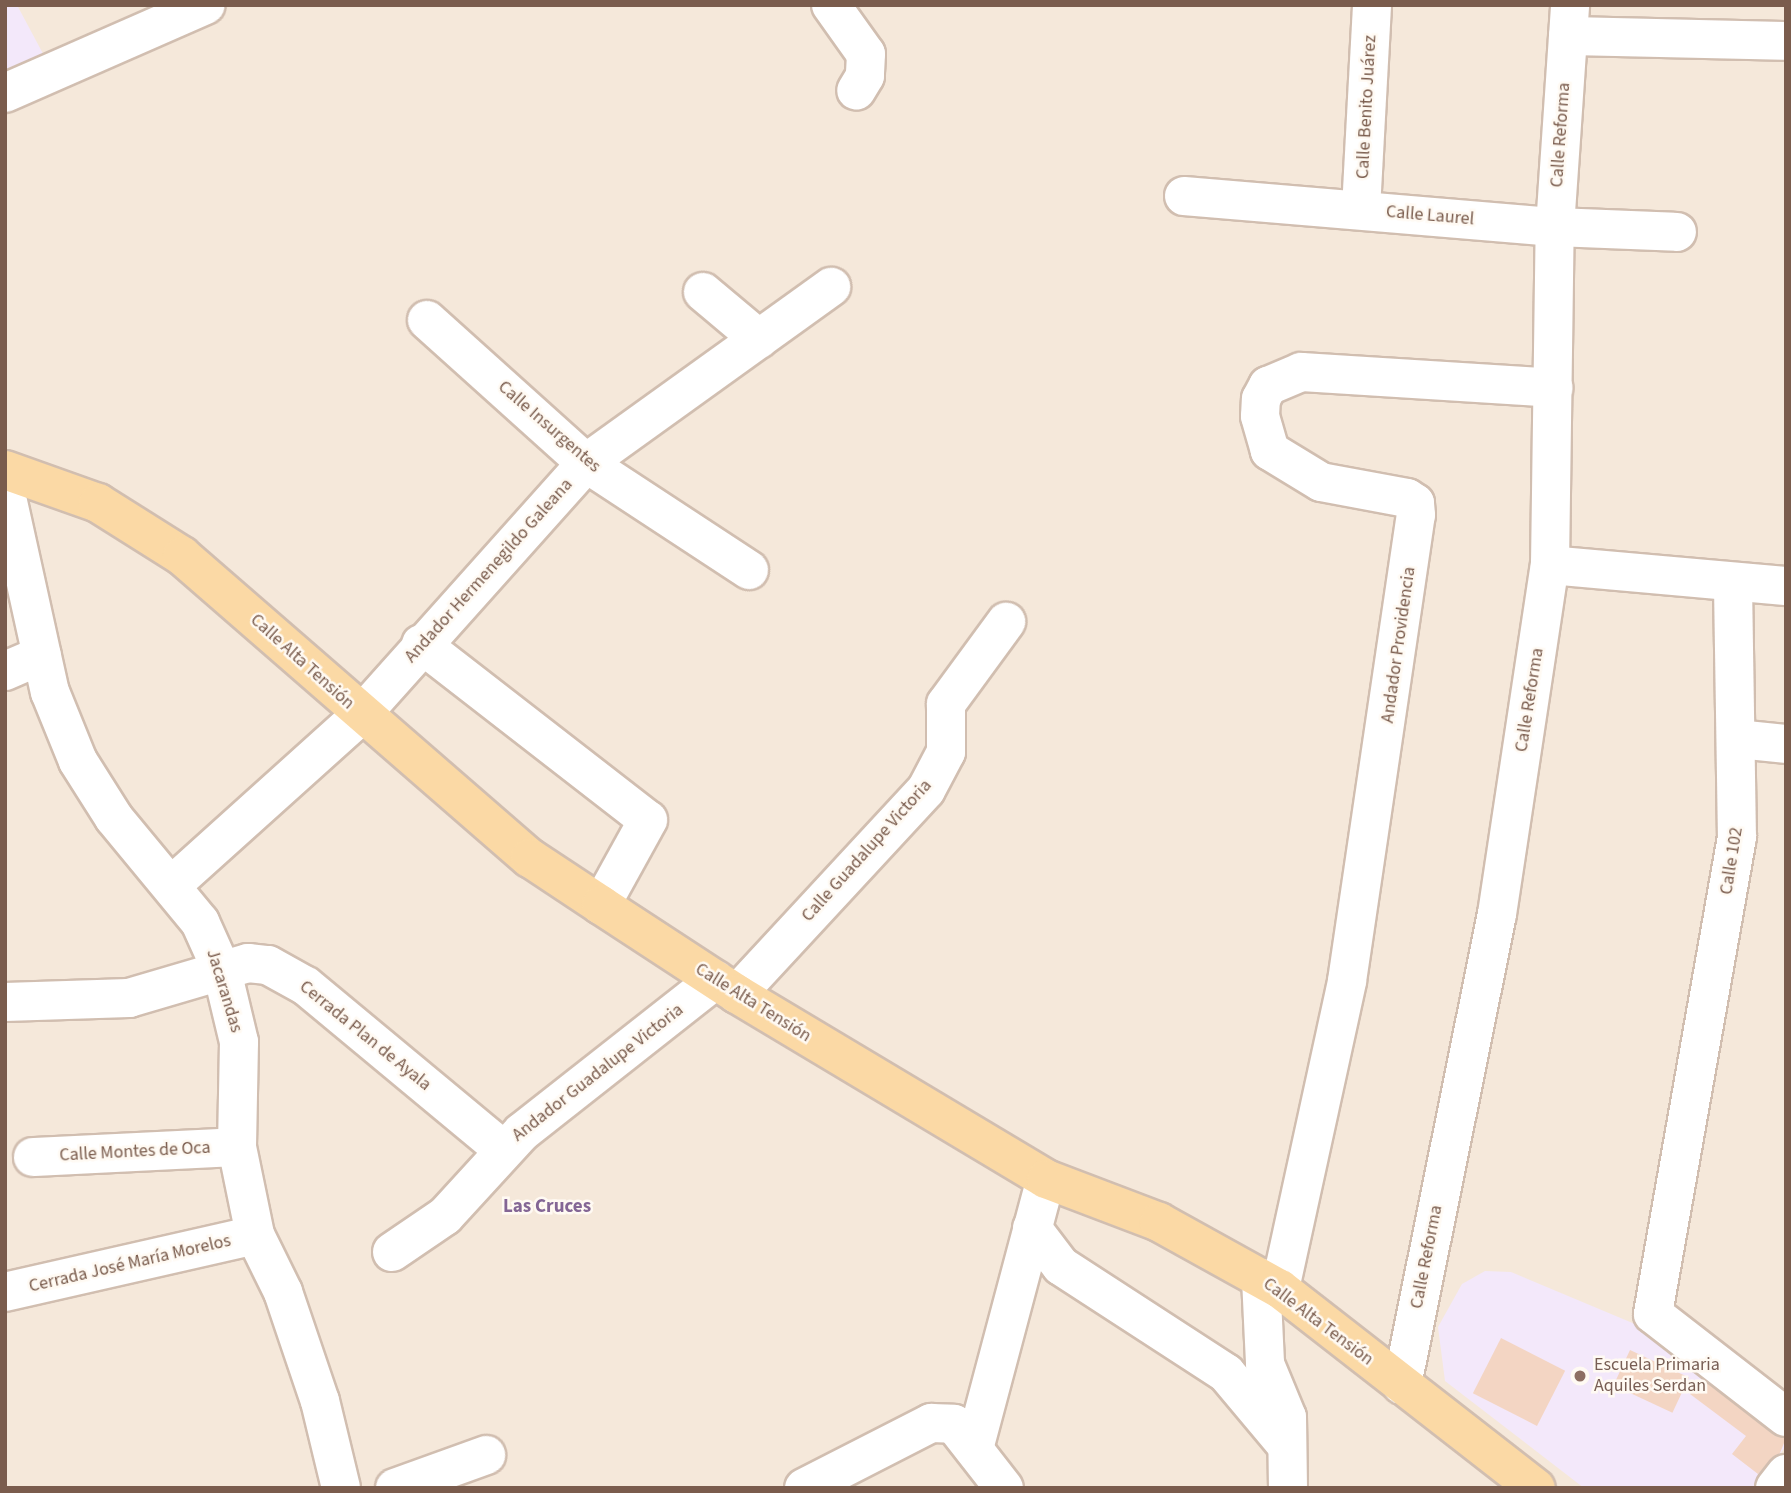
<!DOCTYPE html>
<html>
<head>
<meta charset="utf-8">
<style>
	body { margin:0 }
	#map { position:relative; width:1791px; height:1493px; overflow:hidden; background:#fdf6ec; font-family:"Source Sans 3",sans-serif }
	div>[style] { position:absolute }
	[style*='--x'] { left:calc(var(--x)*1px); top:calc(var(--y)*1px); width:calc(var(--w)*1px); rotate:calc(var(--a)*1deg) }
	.residential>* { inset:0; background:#f5e8da; transform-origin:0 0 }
	.education>* { inset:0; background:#f3e8fa }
	.building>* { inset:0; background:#f3d5c3; transform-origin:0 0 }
	.roads { filter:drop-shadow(2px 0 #d1beb0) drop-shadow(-2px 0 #d1beb0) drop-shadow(0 2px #d1beb0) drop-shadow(0 -2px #d1beb0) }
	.minor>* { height:38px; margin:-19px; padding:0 19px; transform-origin:19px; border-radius:19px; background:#fff }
	.major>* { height:38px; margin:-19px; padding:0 19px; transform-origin:19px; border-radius:19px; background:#fbd9a5 }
	.dots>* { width:19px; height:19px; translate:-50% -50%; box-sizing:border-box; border:4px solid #fffaf3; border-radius:50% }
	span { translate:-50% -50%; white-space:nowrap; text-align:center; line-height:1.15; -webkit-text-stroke:5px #fffaf3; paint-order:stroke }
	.street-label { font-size:18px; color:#7a5c4d }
	.education-label { font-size:18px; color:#785e54 }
	.left { translate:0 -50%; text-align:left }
	.neighbourhood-label { font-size:19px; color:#846695; font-weight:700 }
	.frame { position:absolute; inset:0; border:7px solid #7a5c4d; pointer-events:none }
</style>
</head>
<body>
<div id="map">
	<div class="residential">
		<div style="left:5px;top:5px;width:1781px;height:1483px"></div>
	</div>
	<div class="education">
		<div style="clip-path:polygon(5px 5px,17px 5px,48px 63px,5px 83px)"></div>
		<div style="clip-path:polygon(1485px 1271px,1511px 1272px,1654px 1332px,1786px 1430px,1786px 1446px,1754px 1488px,1584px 1488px,1445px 1381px,1438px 1327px,1462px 1284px)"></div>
	</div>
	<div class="building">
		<div style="left:1501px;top:1338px;width:72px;height:62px;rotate:27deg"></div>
		<div style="left:1630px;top:1350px;width:65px;height:39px;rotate:25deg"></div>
		<div style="clip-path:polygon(1702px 1379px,1786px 1438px,1780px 1453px,1758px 1474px,1732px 1454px,1746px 1436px,1690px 1394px)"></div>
	</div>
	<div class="roads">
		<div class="minor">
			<div style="--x:831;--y:5;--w:60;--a:54.5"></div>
			<div style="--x:866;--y:54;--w:22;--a:93"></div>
			<div style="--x:865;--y:76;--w:17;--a:121"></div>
			<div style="--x:1568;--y:36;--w:218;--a:1.3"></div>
			<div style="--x:5;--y:93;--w:219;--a:-23.7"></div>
			<div style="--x:1184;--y:196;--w:372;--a:4.8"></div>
			<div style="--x:1555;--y:227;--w:122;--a:2.3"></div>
			<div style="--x:1361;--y:209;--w:204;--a:-86.9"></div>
			<div style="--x:703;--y:292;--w:73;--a:40"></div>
			<div style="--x:427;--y:320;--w:214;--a:42"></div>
			<div style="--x:586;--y:463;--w:195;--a:33.3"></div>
			<div style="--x:5;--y:488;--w:209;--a:77.6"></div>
			<div style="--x:50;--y:692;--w:74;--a:67.9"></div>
			<div style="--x:78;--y:761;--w:67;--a:57.7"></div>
			<div style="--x:114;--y:818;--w:135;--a:50.4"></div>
			<div style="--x:200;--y:922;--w:54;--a:65.8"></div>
			<div style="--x:222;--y:971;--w:73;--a:76.5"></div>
			<div style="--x:239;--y:1042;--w:105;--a:91.1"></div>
			<div style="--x:237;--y:1147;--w:90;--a:78.4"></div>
			<div style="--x:255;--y:1235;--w:64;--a:63.8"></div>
			<div style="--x:283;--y:1292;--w:115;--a:71.3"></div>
			<div style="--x:320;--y:1401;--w:89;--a:76.4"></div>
			<div style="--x:1550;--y:565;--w:237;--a:5.1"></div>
			<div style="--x:1733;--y:585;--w:252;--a:89.1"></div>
			<div style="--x:1737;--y:837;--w:484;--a:100"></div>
			<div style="--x:1653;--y:1314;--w:168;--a:37.8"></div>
			<div style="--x:421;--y:644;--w:287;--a:37.8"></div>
			<div style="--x:648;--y:820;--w:97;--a:118.9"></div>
			<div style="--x:5;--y:671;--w:40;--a:-23.4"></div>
			<div style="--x:1738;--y:739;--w:48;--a:5.9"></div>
			<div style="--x:172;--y:885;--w:254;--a:-42"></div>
			<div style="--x:361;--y:715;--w:338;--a:-48.2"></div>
			<div style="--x:586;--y:463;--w:302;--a:-35.7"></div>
			<div style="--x:737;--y:994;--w:278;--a:-47.2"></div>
			<div style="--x:926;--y:790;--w:43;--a:-62.2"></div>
			<div style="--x:946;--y:752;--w:48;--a:-90"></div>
			<div style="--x:946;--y:704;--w:102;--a:-53.8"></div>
			<div style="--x:5;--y:1002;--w:124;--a:-1.8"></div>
			<div style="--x:129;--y:998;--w:124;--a:-16.4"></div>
			<div style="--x:248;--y:963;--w:20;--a:6"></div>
			<div style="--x:268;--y:965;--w:43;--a:28.9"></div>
			<div style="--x:306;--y:986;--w:255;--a:39.7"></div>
			<div style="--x:33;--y:1157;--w:204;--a:-2.8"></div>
			<div style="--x:1032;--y:1228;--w:48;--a:52.7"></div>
			<div style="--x:1061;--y:1266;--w:197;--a:33"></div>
			<div style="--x:1226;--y:1373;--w:95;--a:50.1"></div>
			<div style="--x:392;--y:1252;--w:64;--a:-34.2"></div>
			<div style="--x:445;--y:1216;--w:114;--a:-47.5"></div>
			<div style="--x:522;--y:1132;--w:246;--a:-38.2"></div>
			<div style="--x:1261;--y:1278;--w:86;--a:87.3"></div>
			<div style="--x:1265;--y:1364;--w:57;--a:67.5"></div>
			<div style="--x:1287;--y:1417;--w:71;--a:89.2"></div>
			<div style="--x:1280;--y:1289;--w:315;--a:-77.7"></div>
			<div style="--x:1347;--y:981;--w:471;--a:-81.6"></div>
			<div style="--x:1416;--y:515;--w:12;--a:-95"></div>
			<div style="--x:1415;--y:503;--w:9;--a:-148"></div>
			<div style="--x:1407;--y:498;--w:87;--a:-169.5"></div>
			<div style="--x:1321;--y:482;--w:60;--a:-148.7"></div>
			<div style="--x:1270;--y:451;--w:36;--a:-106"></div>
			<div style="--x:1260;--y:416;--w:17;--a:-87"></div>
			<div style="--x:1261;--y:399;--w:15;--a:-62"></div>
			<div style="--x:1268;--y:386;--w:36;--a:-23"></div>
			<div style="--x:1301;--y:372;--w:253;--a:3.6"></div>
			<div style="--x:5;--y:1292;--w:256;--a:-12.8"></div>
			<div style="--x:1402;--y:1385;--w:480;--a:-78.6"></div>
			<div style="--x:1497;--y:914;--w:353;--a:-81.4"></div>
			<div style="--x:1550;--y:565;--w:338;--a:-89.2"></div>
			<div style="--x:1555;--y:227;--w:223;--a:-86.1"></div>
			<div style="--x:975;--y:1445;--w:275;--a:-75.1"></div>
			<div style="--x:395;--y:1488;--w:97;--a:-19.9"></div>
			<div style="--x:804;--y:1488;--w:143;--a:-27.1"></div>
			<div style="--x:931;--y:1423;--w:23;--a:2"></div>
			<div style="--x:954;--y:1424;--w:81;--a:52"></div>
			<div style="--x:1775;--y:1488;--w:18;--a:-52"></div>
		</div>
		<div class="major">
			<div style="--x:5;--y:470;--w:99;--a:19.5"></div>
			<div style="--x:98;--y:503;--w:99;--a:32.2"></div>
			<div style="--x:182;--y:556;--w:461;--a:41"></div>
			<div style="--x:530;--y:858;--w:85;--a:33.5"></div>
			<div style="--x:601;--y:905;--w:163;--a:33.2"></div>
			<div style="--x:737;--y:994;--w:360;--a:30.9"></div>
			<div style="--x:1046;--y:1179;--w:121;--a:20.8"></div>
			<div style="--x:1159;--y:1222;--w:138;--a:29"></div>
			<div style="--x:1280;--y:1289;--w:324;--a:37.9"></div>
		</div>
	</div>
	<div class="dots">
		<div style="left:1580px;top:1376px;background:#8d6e63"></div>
	</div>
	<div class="street-label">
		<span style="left:1367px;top:107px;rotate:-87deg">Calle Benito Juárez</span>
		<span style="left:1561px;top:135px;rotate:-86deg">Calle Reforma</span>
		<span style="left:1430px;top:216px;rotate:5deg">Calle Laurel</span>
		<span style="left:549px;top:427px;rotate:41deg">Calle Insurgentes</span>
		<span style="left:489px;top:571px;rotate:-48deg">Andador Hermenegildo Galeana</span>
		<span style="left:1399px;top:645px;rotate:-82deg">Andador Providencia</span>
		<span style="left:302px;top:662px;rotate:42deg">Calle Alta Tensión</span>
		<span style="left:1530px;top:700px;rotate:-81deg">Calle Reforma</span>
		<span style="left:867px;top:851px;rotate:-48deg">Calle Guadalupe Victoria</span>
		<span style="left:1732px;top:861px;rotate:-81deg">Calle 102</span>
		<span style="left:224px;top:991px;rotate:73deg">Jacarandas</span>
		<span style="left:753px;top:1003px;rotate:32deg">Calle Alta Tensión</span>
		<span style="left:365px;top:1036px;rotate:39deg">Cerrada Plan de Ayala</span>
		<span style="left:598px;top:1073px;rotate:-38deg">Andador Guadalupe Victoria</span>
		<span style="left:135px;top:1152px;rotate:-3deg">Calle Montes de Oca</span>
		<span style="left:1427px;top:1257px;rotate:-79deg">Calle Reforma</span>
		<span style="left:130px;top:1264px;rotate:-13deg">Cerrada José María Morelos</span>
		<span style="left:1318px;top:1322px;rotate:37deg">Calle Alta Tensión</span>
	</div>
	<div class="education-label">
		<span class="left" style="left:1594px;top:1376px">Escuela Primaria<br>Aquiles Serdan</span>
	</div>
	<div class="neighbourhood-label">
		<span style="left:547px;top:1207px">Las Cruces</span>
	</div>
	<div class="frame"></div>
</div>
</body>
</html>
